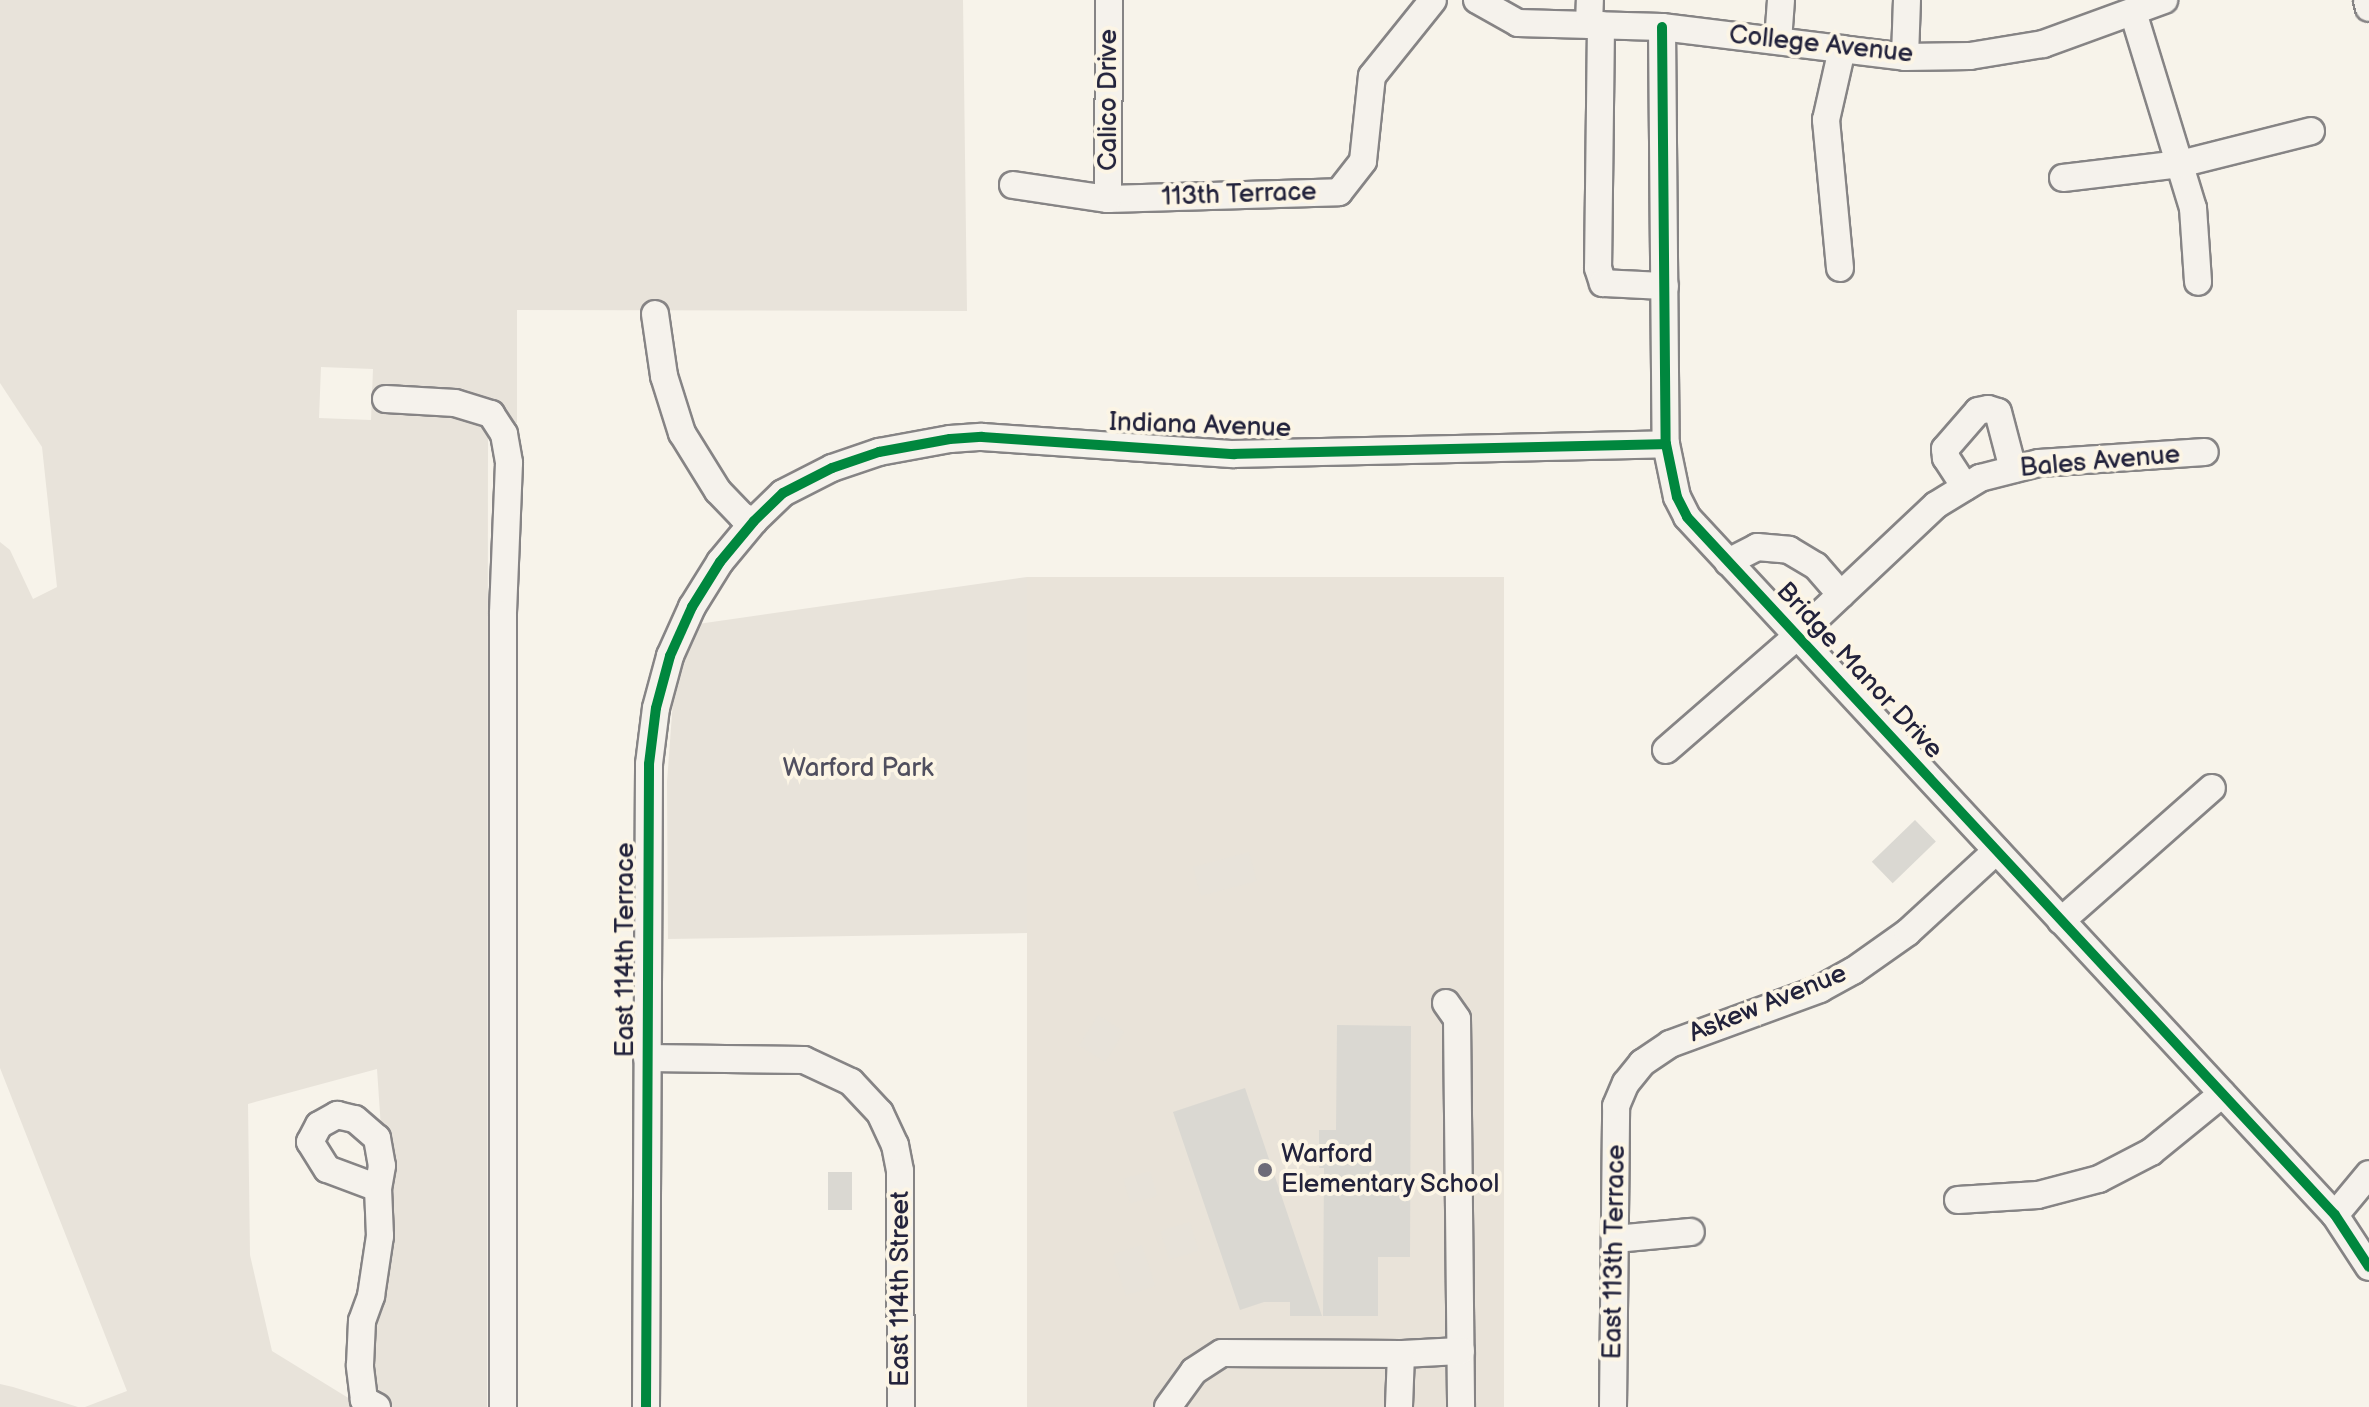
<!DOCTYPE html>
<html>
<head>
<meta charset="utf-8">
<style>
	body { margin:0 }
	#map { position:relative; width:2369px; height:1407px; overflow:hidden; background:#f7f3ea; font-family:"Balsamiq Sans",sans-serif }
	div>[style] { position:absolute }
	[style*='--x'] { left:calc(var(--x)*1px); top:calc(var(--y)*1px); width:calc(var(--w)*1px); rotate:calc(var(--a)*1deg) }
	.built>* { inset:0; background:#e9e3d9; transform-origin:0 0 }
	.green>* { inset:0; background:#e8e3da; transform-origin:0 0 }
	.building>* { inset:0; background:#dad8d2; transform-origin:0 0 }
	.roads { filter:drop-shadow(2px 0 #868485) drop-shadow(-2px 0 #868485) drop-shadow(0 2px #868485) drop-shadow(0 -2px #868485) }
	.minor>* { height:26px; margin:-13px; padding:0 13px; transform-origin:13px; border-radius:13px; background:#f5f2ec }
	.cycleway>* { height:10px; margin:-5px; padding:0 5px; transform-origin:5px; border-radius:5px; background:#00873e }
	.dots>* { width:22px; height:22px; translate:-50% -50%; box-sizing:border-box; border:4px solid #fcf5e5; border-radius:50% }
	span { translate:-50% -50%; white-space:nowrap; text-align:center; line-height:1.15; -webkit-text-stroke:8px #fcf5e5; paint-order:stroke }
	.street-label { font-size:26px; color:#22223b }
	.park-label { font-size:26px; color:#504f5f }
	.poi-label { font-size:26px; color:#22223b }
	.left { translate:0 -50%; text-align:left }
</style>
</head>
<body>
<div id="map">
	<div class="built">
		<div style="left:1027px;top:577px;width:477px;height:830px"></div>
	</div>
	<div class="green">
		<div style="clip-path:polygon(evenodd,0 0,963px 0,967px 311px,517px 310px,517px 423px,488px 438px,487px 1407px,390px 1407px,368px 1373px,389px 1247px,377px 1069px,248px 1104px,250px 1255px,272px 1351px,363px 1407px,85px 1407px,127px 1391px,0 1068px,0 542px,10px 550px,33px 599px,57px 587px,42px 447px,0 383px,0 0,321px 367px,373px 369px,371px 420px,319px 418px,321px 367px)"></div>
		<div style="clip-path:polygon(1027px 577px,1027px 933px,668px 939px,667px 782px,674px 687px,698px 624px)"></div>
		<div style="left:1249px;top:852px;width:30px;height:58px;rotate:75deg"></div>
		<div style="left:1098px;top:1015px;width:31px;height:36px;rotate:32deg"></div>
		<div style="left:1150px;top:1171px;width:26px;height:28px;rotate:74deg"></div>
		<div style="left:1190px;top:1222px;width:30px;height:31px;rotate:73deg"></div>
		<div style="left:1142px;top:1245px;width:43px;height:31px;rotate:72deg"></div>
		<div style="clip-path:polygon(0 1384px,13px 1387px,78px 1407px,0 1407px)"></div>
	</div>
	<div class="building">
		<div style="left:1915px;top:820px;width:30px;height:60px;rotate:46deg"></div>
		<div style="clip-path:polygon(1337px 1025px,1411px 1026px,1410px 1257px,1378px 1257px,1378px 1316px,1323px 1316px,1324px 1168px,1319px 1168px,1319px 1130px,1336px 1130px)"></div>
		<div style="clip-path:polygon(1245px 1088px,1322px 1316px,1290px 1316px,1290px 1302px,1264px 1302px,1240px 1310px,1173px 1112px)"></div>
		<div style="left:828px;top:1172px;width:24px;height:38px"></div>
	</div>
	<div class="roads">
		<div class="minor">
			<div style="--x:1477;--y:0;--w:47;--a:29.3"></div>
			<div style="--x:1518;--y:23;--w:144;--a:1.6"></div>
			<div style="--x:1662;--y:27;--w:245;--a:7"></div>
			<div style="--x:1905;--y:57;--w:65;--a:-0.9"></div>
			<div style="--x:1970;--y:56;--w:74;--a:-9.3"></div>
			<div style="--x:2043;--y:44;--w:129;--a:-20"></div>
			<div style="--x:2367;--y:0;--w:8;--a:76"></div>
			<div style="--x:2133;--y:12;--w:205;--a:73"></div>
			<div style="--x:2193;--y:208;--w:74;--a:86.1"></div>
			<div style="--x:1589;--y:25;--w:25;--a:-88"></div>
			<div style="--x:1601;--y:25;--w:243;--a:90.7"></div>
			<div style="--x:1598;--y:268;--w:16;--a:72"></div>
			<div style="--x:1603;--y:283;--w:62;--a:2.8"></div>
			<div style="--x:1662;--y:27;--w:417;--a:89.5"></div>
			<div style="--x:1666;--y:444;--w:54;--a:78.3"></div>
			<div style="--x:1677;--y:497;--w:22;--a:63"></div>
			<div style="--x:1687;--y:517;--w:952;--a:47.13"></div>
			<div style="--x:2335;--y:1215;--w:62;--a:56.8"></div>
			<div style="--x:1778;--y:41;--w:41;--a:-85.8"></div>
			<div style="--x:1905;--y:57;--w:57;--a:-88"></div>
			<div style="--x:2063;--y:178;--w:118;--a:-6.8"></div>
			<div style="--x:2180;--y:164;--w:135;--a:-14.1"></div>
			<div style="--x:1013;--y:185;--w:96;--a:8.4"></div>
			<div style="--x:1108;--y:199;--w:231;--a:-1.7"></div>
			<div style="--x:1339;--y:192;--w:39;--a:-52"></div>
			<div style="--x:1363;--y:161;--w:85;--a:-84"></div>
			<div style="--x:1372;--y:76;--w:97;--a:-51.2"></div>
			<div style="--x:1108;--y:199;--w:199;--a:-89.7"></div>
			<div style="--x:1840;--y:268;--w:149;--a:-95.4"></div>
			<div style="--x:1826;--y:120;--w:73;--a:-77.3"></div>
			<div style="--x:655;--y:314;--w:63;--a:81.7"></div>
			<div style="--x:664;--y:376;--w:60;--a:72.5"></div>
			<div style="--x:682;--y:433;--w:68;--a:58.2"></div>
			<div style="--x:718;--y:491;--w:35;--a:46"></div>
			<div style="--x:742;--y:516;--w:13;--a:23"></div>
			<div style="--x:386;--y:399;--w:69;--a:3.3"></div>
			<div style="--x:455;--y:403;--w:38;--a:17"></div>
			<div style="--x:491;--y:414;--w:24;--a:57"></div>
			<div style="--x:504;--y:434;--w:29;--a:80"></div>
			<div style="--x:509;--y:463;--w:151;--a:92.3"></div>
			<div style="--x:503;--y:614;--w:793;--a:90"></div>
			<div style="--x:1965;--y:487;--w:35;--a:-123"></div>
			<div style="--x:1946;--y:458;--w:9;--a:-96"></div>
			<div style="--x:1945;--y:449;--w:50;--a:-49"></div>
			<div style="--x:1978;--y:411;--w:10;--a:-11"></div>
			<div style="--x:1988;--y:409;--w:10;--a:17"></div>
			<div style="--x:1998;--y:412;--w:59;--a:75.3"></div>
			<div style="--x:1728;--y:562;--w:33;--a:-27"></div>
			<div style="--x:1757;--y:547;--w:32;--a:5"></div>
			<div style="--x:1789;--y:550;--w:31;--a:31"></div>
			<div style="--x:1816;--y:566;--w:38;--a:49"></div>
			<div style="--x:1666;--y:750;--w:174;--a:-41"></div>
			<div style="--x:1797;--y:636;--w:191;--a:-43.3"></div>
			<div style="--x:1936;--y:505;--w:52;--a:-31.5"></div>
			<div style="--x:1980;--y:478;--w:61;--a:-14.3"></div>
			<div style="--x:2039;--y:463;--w:166;--a:-3.8"></div>
			<div style="--x:2061;--y:921;--w:201;--a:-41.4"></div>
			<div style="--x:1446;--y:1003;--w:19;--a:55"></div>
			<div style="--x:1457;--y:1019;--w:388;--a:89.4"></div>
			<div style="--x:647;--y:1058;--w:157;--a:0.7"></div>
			<div style="--x:804;--y:1060;--w:52;--a:25.1"></div>
			<div style="--x:851;--y:1082;--w:42;--a:46.9"></div>
			<div style="--x:880;--y:1113;--w:35;--a:65"></div>
			<div style="--x:895;--y:1145;--w:26;--a:79"></div>
			<div style="--x:900;--y:1171;--w:236;--a:89.8"></div>
			<div style="--x:1958;--y:1200;--w:80;--a:-3.6"></div>
			<div style="--x:2038;--y:1195;--w:63;--a:-14.7"></div>
			<div style="--x:2099;--y:1179;--w:59;--a:-27.4"></div>
			<div style="--x:2151;--y:1152;--w:92;--a:-39.2"></div>
			<div style="--x:2335;--y:1215;--w:53;--a:-50.3"></div>
			<div style="--x:1615;--y:1239;--w:76;--a:-5.3"></div>
			<div style="--x:1401;--y:1354;--w:60;--a:-2.9"></div>
			<div style="--x:377;--y:1407;--w:15;--a:-152"></div>
			<div style="--x:364;--y:1400;--w:35;--a:-97"></div>
			<div style="--x:360;--y:1365;--w:44;--a:-87.4"></div>
			<div style="--x:362;--y:1321;--w:27;--a:-70"></div>
			<div style="--x:371;--y:1296;--w:61;--a:-81.5"></div>
			<div style="--x:380;--y:1236;--w:48;--a:-92.4"></div>
			<div style="--x:378;--y:1188;--w:54;--a:-159.6"></div>
			<div style="--x:327;--y:1169;--w:32;--a:-122"></div>
			<div style="--x:310;--y:1142;--w:19;--a:-62"></div>
			<div style="--x:319;--y:1125;--w:21;--a:-29"></div>
			<div style="--x:337;--y:1115;--w:18;--a:13"></div>
			<div style="--x:355;--y:1119;--w:29;--a:41"></div>
			<div style="--x:377;--y:1138;--w:28;--a:80"></div>
			<div style="--x:382;--y:1166;--w:22;--a:100"></div>
			<div style="--x:646;--y:1407;--w:643;--a:-89.73"></div>
			<div style="--x:649;--y:764;--w:56;--a:-82.9"></div>
			<div style="--x:656;--y:708;--w:54;--a:-74.9"></div>
			<div style="--x:670;--y:656;--w:54;--a:-65.8"></div>
			<div style="--x:692;--y:607;--w:53;--a:-58.1"></div>
			<div style="--x:720;--y:562;--w:53;--a:-50.3"></div>
			<div style="--x:754;--y:521;--w:40;--a:-44"></div>
			<div style="--x:783;--y:493;--w:55;--a:-27"></div>
			<div style="--x:832;--y:468;--w:50;--a:-18.8"></div>
			<div style="--x:879;--y:452;--w:72;--a:-10.4"></div>
			<div style="--x:950;--y:439;--w:32;--a:-4"></div>
			<div style="--x:982;--y:437;--w:253;--a:3.9"></div>
			<div style="--x:1234;--y:454;--w:432;--a:-1.3"></div>
			<div style="--x:1168;--y:1407;--w:44;--a:-54.2"></div>
			<div style="--x:1194;--y:1371;--w:33;--a:-33"></div>
			<div style="--x:1222;--y:1353;--w:179;--a:0.3"></div>
			<div style="--x:1401;--y:1354;--w:53;--a:92.2"></div>
			<div style="--x:1613;--y:1407;--w:301;--a:-89.4"></div>
			<div style="--x:1616;--y:1106;--w:25;--a:-67"></div>
			<div style="--x:1626;--y:1083;--w:26;--a:-51"></div>
			<div style="--x:1642;--y:1063;--w:34;--a:-34"></div>
			<div style="--x:1670;--y:1044;--w:160;--a:-20.1"></div>
			<div style="--x:1820;--y:989;--w:38;--a:-29"></div>
			<div style="--x:1853;--y:971;--w:67;--a:-35.3"></div>
			<div style="--x:1908;--y:932;--w:120;--a:-42.6"></div>
		</div>
	</div>
	<div class="cycleway">
		<div style="--x:1662;--y:27;--w:417;--a:89.5"></div>
		<div style="--x:1666;--y:444;--w:54;--a:78.3"></div>
		<div style="--x:1677;--y:497;--w:22;--a:63"></div>
		<div style="--x:1687;--y:517;--w:952;--a:47.13"></div>
		<div style="--x:2335;--y:1215;--w:62;--a:56.8"></div>
		<div style="--x:646;--y:1407;--w:643;--a:-89.73"></div>
		<div style="--x:649;--y:764;--w:56;--a:-82.9"></div>
		<div style="--x:656;--y:708;--w:54;--a:-74.9"></div>
		<div style="--x:670;--y:656;--w:54;--a:-65.8"></div>
		<div style="--x:692;--y:607;--w:53;--a:-58.1"></div>
		<div style="--x:720;--y:562;--w:53;--a:-50.3"></div>
		<div style="--x:754;--y:521;--w:40;--a:-44"></div>
		<div style="--x:783;--y:493;--w:55;--a:-27"></div>
		<div style="--x:832;--y:468;--w:50;--a:-18.8"></div>
		<div style="--x:879;--y:452;--w:72;--a:-10.4"></div>
		<div style="--x:950;--y:439;--w:32;--a:-4"></div>
		<div style="--x:982;--y:437;--w:253;--a:3.9"></div>
		<div style="--x:1234;--y:454;--w:432;--a:-1.3"></div>
	</div>
	<div class="dots">
		<div style="left:1265px;top:1170px;background:#6d6b78"></div>
	</div>
	<div class="street-label">
		<span style="left:1821px;top:45px;rotate:6deg">College Avenue</span>
		<span style="left:1109px;top:100px;rotate:-90deg">Calico Drive</span>
		<span style="left:1239px;top:195px;rotate:-2deg">113th Terrace</span>
		<span style="left:1200px;top:426px;rotate:2deg">Indiana Avenue</span>
		<span style="left:2100px;top:462px;rotate:-5deg">Bales Avenue</span>
		<span style="left:1859px;top:671px;rotate:47deg">Bridge Manor Drive</span>
		<span style="left:626px;top:950px;rotate:-90deg">East 114th Terrace</span>
		<span style="left:1768px;top:1004px;rotate:-22deg">Askew Avenue</span>
		<span style="left:1615px;top:1252px;rotate:-89deg">East 113th Terrace</span>
		<span style="left:901px;top:1289px;rotate:-90deg">East 114th Street</span>
	</div>
	<div class="park-label">
		<span style="left:858px;top:769px">Warford Park</span>
	</div>
	<div class="poi-label">
		<span class="left" style="left:1281px;top:1170px">Warford<br>Elementary School</span>
	</div>
</div>
</body>
</html>
